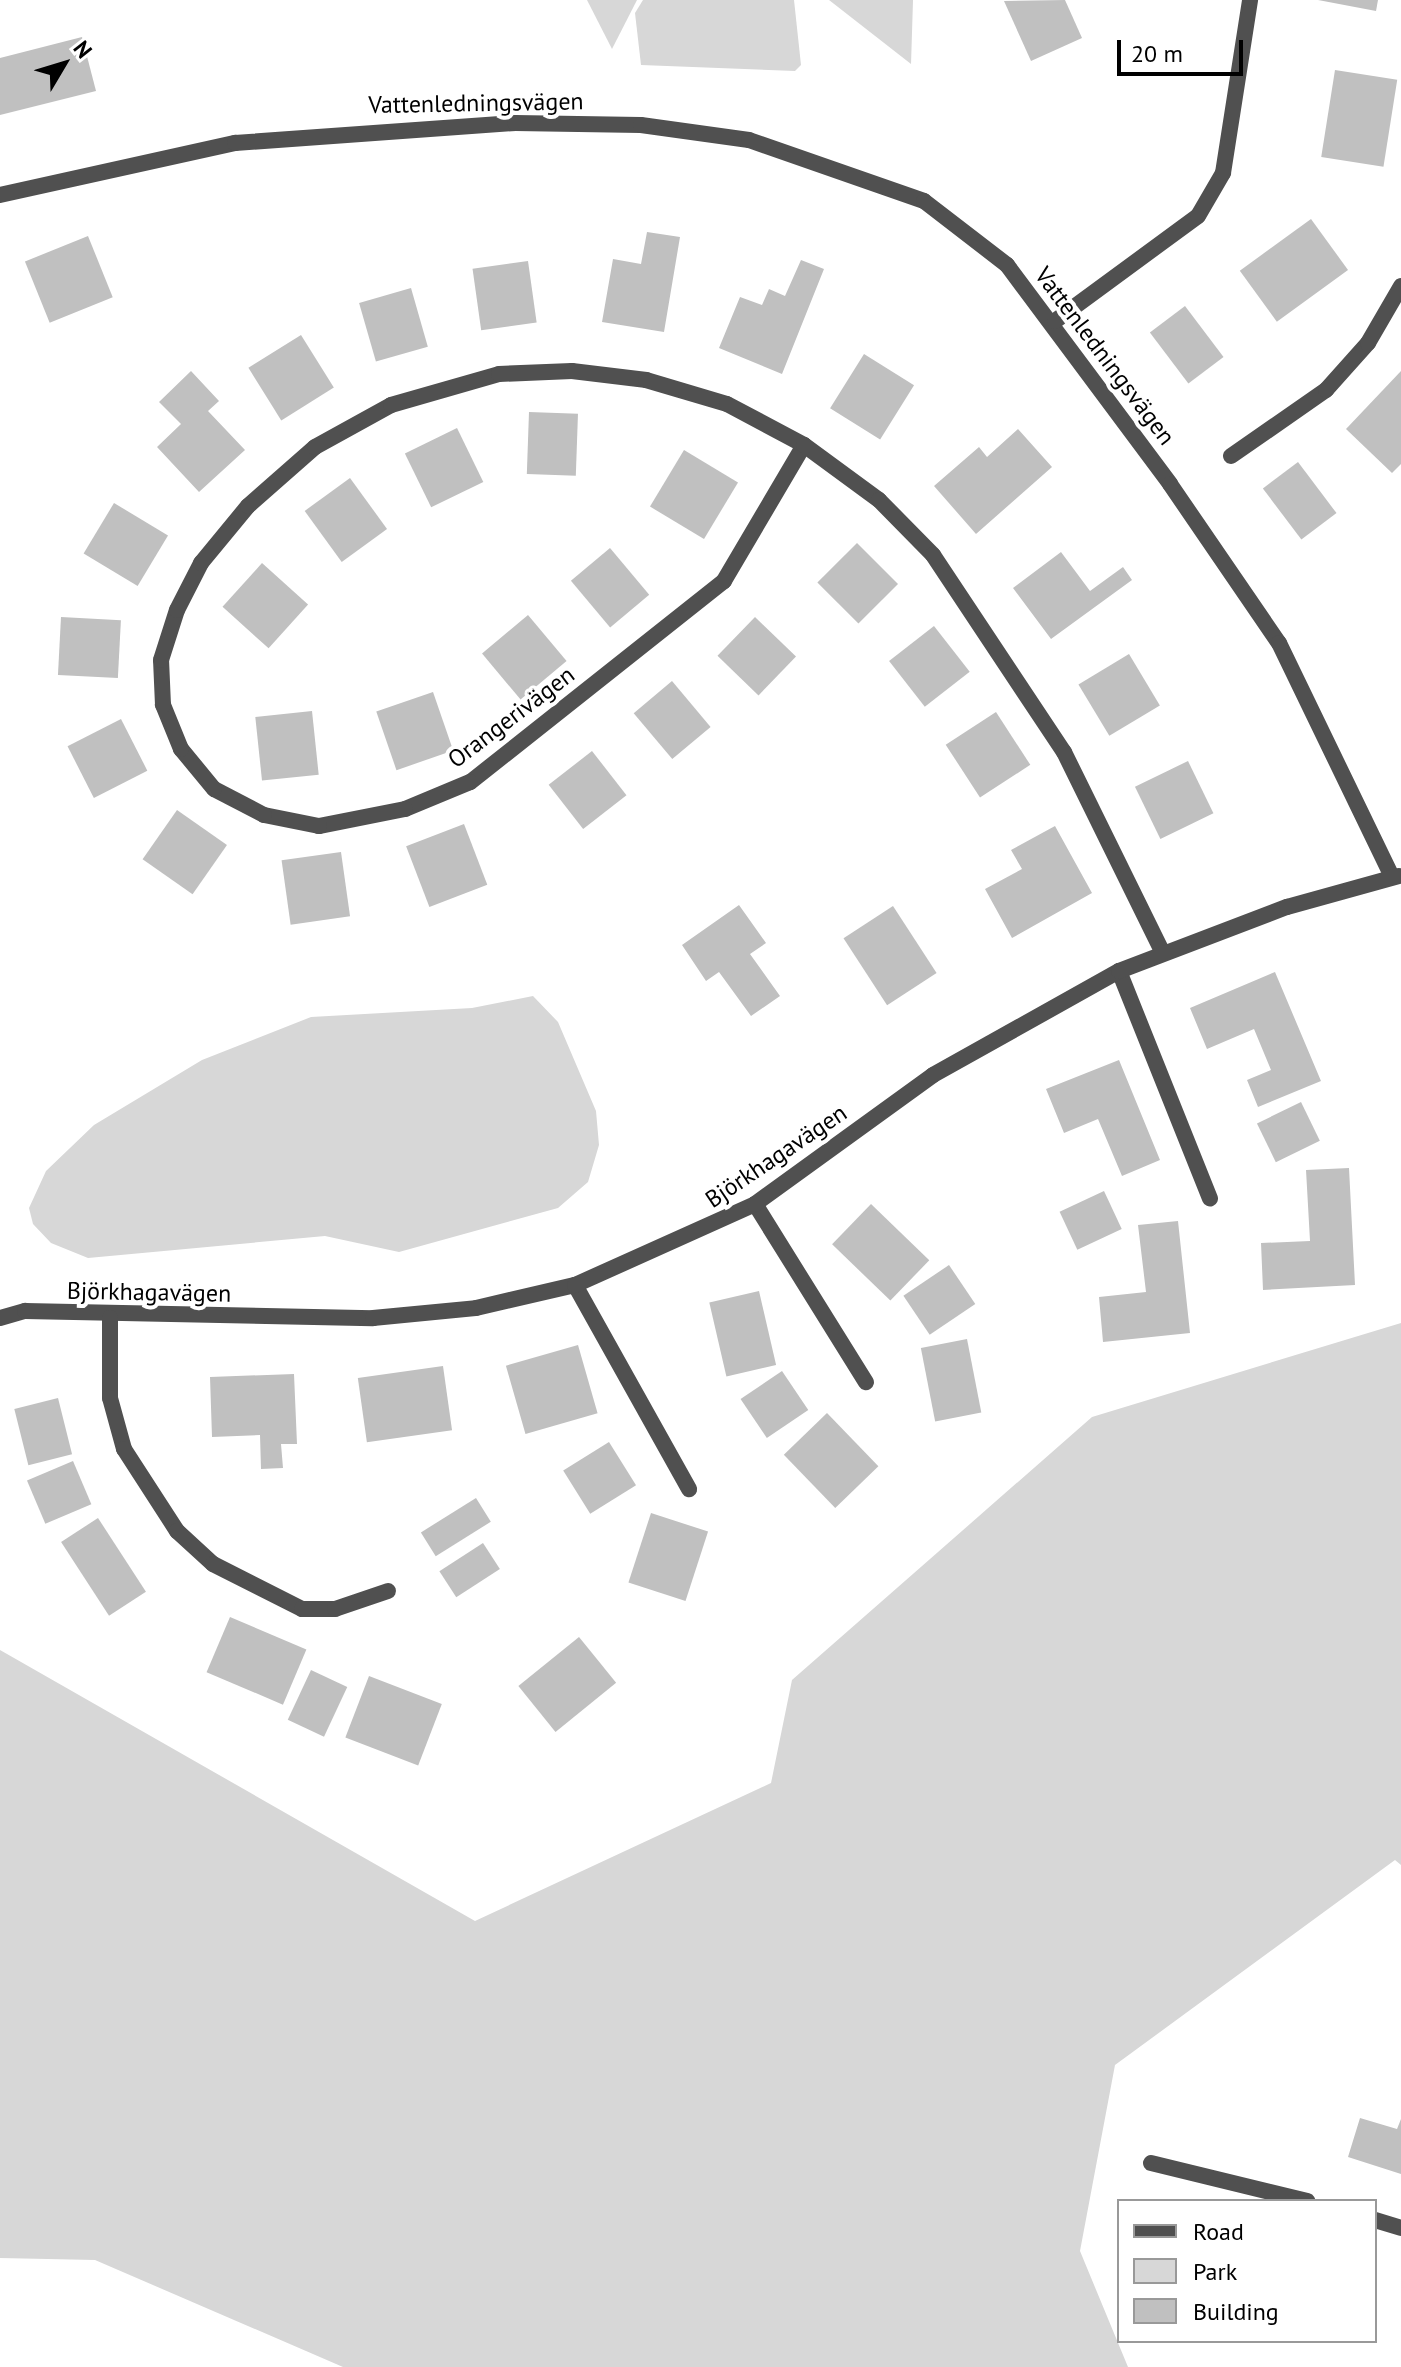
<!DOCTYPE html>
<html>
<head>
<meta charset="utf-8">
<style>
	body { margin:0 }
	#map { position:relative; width:1401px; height:2367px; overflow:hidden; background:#fff; font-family:"PT Sans",sans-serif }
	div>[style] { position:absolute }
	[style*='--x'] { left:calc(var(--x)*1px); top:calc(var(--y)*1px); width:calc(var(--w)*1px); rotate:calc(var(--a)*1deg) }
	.green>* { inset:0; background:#d7d7d7 }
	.building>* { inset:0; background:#c0c0c0; transform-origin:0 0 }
	.street>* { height:16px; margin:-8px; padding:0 8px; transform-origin:8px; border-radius:8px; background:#505050 }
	span { translate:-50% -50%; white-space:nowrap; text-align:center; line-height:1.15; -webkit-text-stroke:8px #fff; paint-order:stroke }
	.street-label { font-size:24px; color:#000 }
	.legend { position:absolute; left:1117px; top:2199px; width:260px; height:144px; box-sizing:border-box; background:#fff; border:2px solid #999; margin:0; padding:10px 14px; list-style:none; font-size:24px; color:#000 }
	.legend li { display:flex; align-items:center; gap:16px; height:40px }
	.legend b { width:40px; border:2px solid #999 }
	.north { position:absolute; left:24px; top:24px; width:80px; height:80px; -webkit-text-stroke:6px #fff; paint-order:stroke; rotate:52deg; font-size:22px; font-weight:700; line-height:32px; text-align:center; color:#000 }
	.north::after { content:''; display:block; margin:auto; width:28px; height:36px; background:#000; clip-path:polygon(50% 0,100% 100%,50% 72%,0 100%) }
	.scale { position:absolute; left:1117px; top:40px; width:126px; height:36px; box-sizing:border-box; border:4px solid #000; border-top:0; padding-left:10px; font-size:24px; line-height:28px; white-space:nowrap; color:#000; -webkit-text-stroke:6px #fff; paint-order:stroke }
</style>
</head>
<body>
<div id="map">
	<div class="green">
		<div style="clip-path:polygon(637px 0,612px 49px,587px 0)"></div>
		<div style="clip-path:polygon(643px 0,794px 0,801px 65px,795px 71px,641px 65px,635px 13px)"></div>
		<div style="clip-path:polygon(829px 0,913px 0,911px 64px)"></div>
		<div style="clip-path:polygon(533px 996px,558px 1022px,596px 1111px,599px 1145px,588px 1182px,558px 1208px,399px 1252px,325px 1236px,88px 1258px,51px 1243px,33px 1224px,29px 1208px,46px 1171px,94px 1125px,202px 1060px,311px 1017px,472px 1008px)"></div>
		<div style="clip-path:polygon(1401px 1323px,1401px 1865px,1395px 1860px,1115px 2065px,1080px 2251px,1128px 2367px,343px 2367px,95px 2260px,0 2258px,0 1650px,475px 1921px,771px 1783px,792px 1680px,1092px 1417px)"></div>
	</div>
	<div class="building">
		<div style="clip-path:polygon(1065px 0,1082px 38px,1031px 61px,1004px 1px)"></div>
		<div style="clip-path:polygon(1318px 0,1378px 0,1376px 11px)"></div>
		<div style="clip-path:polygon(82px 37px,96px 91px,0 115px,0 58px)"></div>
		<div style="left:1335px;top:70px;width:63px;height:88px;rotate:9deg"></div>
		<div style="left:1311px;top:219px;width:63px;height:88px;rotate:54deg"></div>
		<div style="clip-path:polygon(647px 232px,680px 237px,664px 332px,602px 322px,613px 259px,641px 264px)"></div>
		<div style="left:88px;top:236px;width:66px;height:68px;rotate:68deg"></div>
		<div style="clip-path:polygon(801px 260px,824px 269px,782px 374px,719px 348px,740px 297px,762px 305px,769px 289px,785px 296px)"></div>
		<div style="left:528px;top:261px;width:62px;height:56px;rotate:82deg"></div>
		<div style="left:411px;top:288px;width:61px;height:54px;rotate:74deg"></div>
		<div style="left:1185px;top:306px;width:64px;height:44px;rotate:53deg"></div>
		<div style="left:301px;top:335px;width:62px;height:62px;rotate:58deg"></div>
		<div style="left:864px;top:354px;width:59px;height:64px;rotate:32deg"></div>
		<div style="clip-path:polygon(191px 371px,219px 401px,208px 411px,245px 450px,199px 492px,157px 447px,181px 424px,159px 402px)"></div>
		<div style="clip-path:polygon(1401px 371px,1401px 464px,1392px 473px,1346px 429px)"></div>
		<div style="left:529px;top:412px;width:49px;height:62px;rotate:2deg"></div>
		<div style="left:457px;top:428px;width:60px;height:58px;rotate:64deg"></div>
		<div style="clip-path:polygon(1018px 429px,1052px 467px,976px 534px,934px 486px,979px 447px,987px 457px)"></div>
		<div style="left:684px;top:450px;width:63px;height:66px;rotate:31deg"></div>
		<div style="left:1298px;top:462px;width:64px;height:44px;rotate:53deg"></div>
		<div style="left:350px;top:478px;width:63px;height:56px;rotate:54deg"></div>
		<div style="left:114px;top:503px;width:63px;height:59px;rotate:31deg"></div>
		<div style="left:857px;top:543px;width:58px;height:56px;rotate:45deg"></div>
		<div style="left:610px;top:548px;width:61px;height:51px;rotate:50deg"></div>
		<div style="clip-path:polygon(1061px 552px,1090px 591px,1123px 567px,1132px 580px,1051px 639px,1013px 588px)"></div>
		<div style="left:262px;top:563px;width:62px;height:59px;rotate:42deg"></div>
		<div style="left:528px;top:615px;width:60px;height:60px;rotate:50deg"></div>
		<div style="left:61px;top:617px;width:60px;height:58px;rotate:3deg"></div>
		<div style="left:755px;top:617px;width:57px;height:54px;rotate:44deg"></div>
		<div style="left:934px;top:626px;width:58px;height:57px;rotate:52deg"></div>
		<div style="left:1129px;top:654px;width:60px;height:59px;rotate:59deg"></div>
		<div style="left:672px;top:681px;width:60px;height:50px;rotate:50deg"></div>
		<div style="left:433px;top:692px;width:62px;height:60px;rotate:71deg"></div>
		<div style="left:312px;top:711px;width:64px;height:57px;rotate:84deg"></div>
		<div style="left:996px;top:712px;width:63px;height:60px;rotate:57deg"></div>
		<div style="left:121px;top:719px;width:58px;height:60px;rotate:63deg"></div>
		<div style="left:592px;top:751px;width:56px;height:55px;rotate:52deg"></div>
		<div style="left:1188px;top:761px;width:58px;height:59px;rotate:64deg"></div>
		<div style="left:177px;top:810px;width:61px;height:60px;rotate:35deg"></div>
		<div style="left:464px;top:824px;width:65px;height:62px;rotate:69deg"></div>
		<div style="clip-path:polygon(1055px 826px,1092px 893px,1012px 938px,985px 889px,1022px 869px,1011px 850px)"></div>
		<div style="left:341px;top:852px;width:65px;height:60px;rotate:82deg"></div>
		<div style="clip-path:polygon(739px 905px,766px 943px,750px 954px,780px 996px,751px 1016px,719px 972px,706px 981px,682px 945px)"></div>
		<div style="left:893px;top:906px;width:80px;height:59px;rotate:57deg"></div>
		<div style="clip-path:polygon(1275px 972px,1321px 1081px,1258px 1107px,1247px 1080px,1271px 1070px,1254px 1029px,1207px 1049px,1190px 1008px)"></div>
		<div style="clip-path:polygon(1119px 1060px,1160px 1160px,1122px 1176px,1098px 1119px,1064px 1133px,1046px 1089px)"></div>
		<div style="left:1301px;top:1102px;width:43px;height:49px;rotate:64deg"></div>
		<div style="clip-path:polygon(1349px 1168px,1355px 1285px,1263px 1290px,1261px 1243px,1310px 1241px,1306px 1170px)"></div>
		<div style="left:1104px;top:1191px;width:42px;height:49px;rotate:65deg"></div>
		<div style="left:871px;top:1204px;width:81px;height:56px;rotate:44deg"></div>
		<div style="clip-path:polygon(1178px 1221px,1190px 1333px,1103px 1342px,1099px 1297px,1146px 1292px,1138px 1225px)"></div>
		<div style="left:949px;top:1265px;width:47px;height:55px;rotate:56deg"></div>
		<div style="left:759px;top:1291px;width:76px;height:51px;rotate:77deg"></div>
		<div style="left:967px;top:1339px;width:75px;height:47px;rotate:79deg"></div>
		<div style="left:578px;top:1345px;width:71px;height:75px;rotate:74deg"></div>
		<div style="left:443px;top:1366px;width:65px;height:86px;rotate:82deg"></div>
		<div style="left:782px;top:1371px;width:47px;height:50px;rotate:56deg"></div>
		<div style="clip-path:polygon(294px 1374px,297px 1444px,281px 1444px,283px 1468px,261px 1469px,260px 1435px,212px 1437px,210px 1377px)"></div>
		<div style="left:58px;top:1398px;width:58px;height:45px;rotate:76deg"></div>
		<div style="left:827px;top:1413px;width:74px;height:60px;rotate:46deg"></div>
		<div style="left:609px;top:1442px;width:51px;height:54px;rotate:58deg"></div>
		<div style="left:73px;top:1461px;width:47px;height:50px;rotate:67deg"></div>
		<div style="left:476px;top:1498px;width:28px;height:65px;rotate:58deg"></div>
		<div style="left:651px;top:1513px;width:60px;height:73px;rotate:18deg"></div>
		<div style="left:98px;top:1518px;width:88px;height:44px;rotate:57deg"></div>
		<div style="left:483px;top:1543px;width:31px;height:52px;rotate:57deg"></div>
		<div style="left:230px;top:1617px;width:83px;height:60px;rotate:23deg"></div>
		<div style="left:579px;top:1637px;width:59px;height:78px;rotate:51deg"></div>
		<div style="left:311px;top:1670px;width:40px;height:55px;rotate:25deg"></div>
		<div style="left:369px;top:1676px;width:78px;height:66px;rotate:21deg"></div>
		<div style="clip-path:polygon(1360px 2118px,1397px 2129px,1401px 2119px,1401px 2174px,1348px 2157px)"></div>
	</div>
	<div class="street">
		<div style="--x:0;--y:195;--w:241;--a:-12.5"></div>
		<div style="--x:235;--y:143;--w:281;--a:-4.1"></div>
		<div style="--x:515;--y:123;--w:126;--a:0.9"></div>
		<div style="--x:641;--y:125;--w:109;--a:7.9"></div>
		<div style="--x:749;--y:140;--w:185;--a:19.2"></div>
		<div style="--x:924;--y:201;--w:105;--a:37.6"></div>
		<div style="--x:1007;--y:265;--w:273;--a:53.3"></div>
		<div style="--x:1170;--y:484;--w:193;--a:55.6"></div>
		<div style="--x:1279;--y:643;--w:260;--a:64.2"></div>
		<div style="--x:1055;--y:321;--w:177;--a:-36.3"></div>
		<div style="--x:1198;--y:216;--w:50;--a:-59.8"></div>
		<div style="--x:1223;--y:173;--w:175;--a:-81.1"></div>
		<div style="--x:804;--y:445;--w:158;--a:120.5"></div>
		<div style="--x:724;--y:581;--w:324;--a:141.6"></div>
		<div style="--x:470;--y:782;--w:70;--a:157.4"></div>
		<div style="--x:405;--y:809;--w:88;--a:168.8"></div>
		<div style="--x:319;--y:826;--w:56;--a:-168.7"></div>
		<div style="--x:264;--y:815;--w:56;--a:-152.5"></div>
		<div style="--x:214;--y:789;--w:52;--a:-129.5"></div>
		<div style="--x:181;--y:749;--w:48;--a:-112.2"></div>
		<div style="--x:163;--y:705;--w:45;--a:-92.5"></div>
		<div style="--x:161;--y:660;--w:52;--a:-72.3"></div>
		<div style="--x:177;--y:610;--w:53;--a:-62.9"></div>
		<div style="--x:201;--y:563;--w:74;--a:-50.5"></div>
		<div style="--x:248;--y:506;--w:89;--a:-41.4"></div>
		<div style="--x:315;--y:447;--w:87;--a:-28.9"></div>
		<div style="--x:391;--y:405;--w:112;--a:-16"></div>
		<div style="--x:499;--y:374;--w:73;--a:-2.4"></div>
		<div style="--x:572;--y:371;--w:75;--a:6.9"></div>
		<div style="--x:646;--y:380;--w:84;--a:16.5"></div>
		<div style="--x:727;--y:404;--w:87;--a:28"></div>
		<div style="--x:804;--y:445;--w:93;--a:36.3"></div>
		<div style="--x:879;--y:500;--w:77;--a:45.5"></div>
		<div style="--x:933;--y:555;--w:237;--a:56.4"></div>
		<div style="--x:1064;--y:752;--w:224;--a:63.8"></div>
		<div style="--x:1231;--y:456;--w:116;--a:-34.8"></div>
		<div style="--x:1326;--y:390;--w:63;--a:-48.2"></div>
		<div style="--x:1368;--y:343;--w:66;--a:-59.9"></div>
		<div style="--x:1119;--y:971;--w:245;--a:68.2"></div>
		<div style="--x:755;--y:1204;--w:210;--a:58.1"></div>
		<div style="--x:575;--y:1285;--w:234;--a:60.8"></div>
		<div style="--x:0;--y:1318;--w:26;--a:-16"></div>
		<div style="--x:25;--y:1311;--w:348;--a:1.2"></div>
		<div style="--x:373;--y:1318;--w:103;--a:-5.5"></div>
		<div style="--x:476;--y:1308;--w:102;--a:-13.1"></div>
		<div style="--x:575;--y:1285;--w:197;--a:-24.2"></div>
		<div style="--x:755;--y:1204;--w:220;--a:-35.9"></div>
		<div style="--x:933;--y:1075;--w:213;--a:-29.2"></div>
		<div style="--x:1119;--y:971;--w:180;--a:-20.9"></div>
		<div style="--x:1287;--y:907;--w:116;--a:-15.5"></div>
		<div style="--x:110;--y:1318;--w:80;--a:90"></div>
		<div style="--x:110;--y:1398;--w:53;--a:74.6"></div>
		<div style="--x:124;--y:1449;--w:98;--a:57.1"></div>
		<div style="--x:177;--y:1531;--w:49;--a:42.5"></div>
		<div style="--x:213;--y:1564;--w:100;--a:26.8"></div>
		<div style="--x:302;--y:1609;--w:33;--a:0"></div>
		<div style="--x:335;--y:1609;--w:56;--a:-18.8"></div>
		<div style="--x:1151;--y:2163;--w:161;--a:13.7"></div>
		<div style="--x:1375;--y:2220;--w:27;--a:17"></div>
	</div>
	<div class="street-label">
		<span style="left:476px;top:103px;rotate:-1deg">Vattenledningsvägen</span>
		<span style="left:1105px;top:356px;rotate:53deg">Vattenledningsvägen</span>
		<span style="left:511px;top:717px;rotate:-37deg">Orangerivägen</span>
		<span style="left:776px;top:1156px;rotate:-34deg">Björkhagavägen</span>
		<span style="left:149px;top:1292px;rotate:1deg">Björkhagavägen</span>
	</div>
	<ul class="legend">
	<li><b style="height:10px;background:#505050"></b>Road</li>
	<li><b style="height:22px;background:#d7d7d7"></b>Park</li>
	<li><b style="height:22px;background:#c0c0c0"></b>Building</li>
	</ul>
	<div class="north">N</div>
	<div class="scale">20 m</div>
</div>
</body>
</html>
